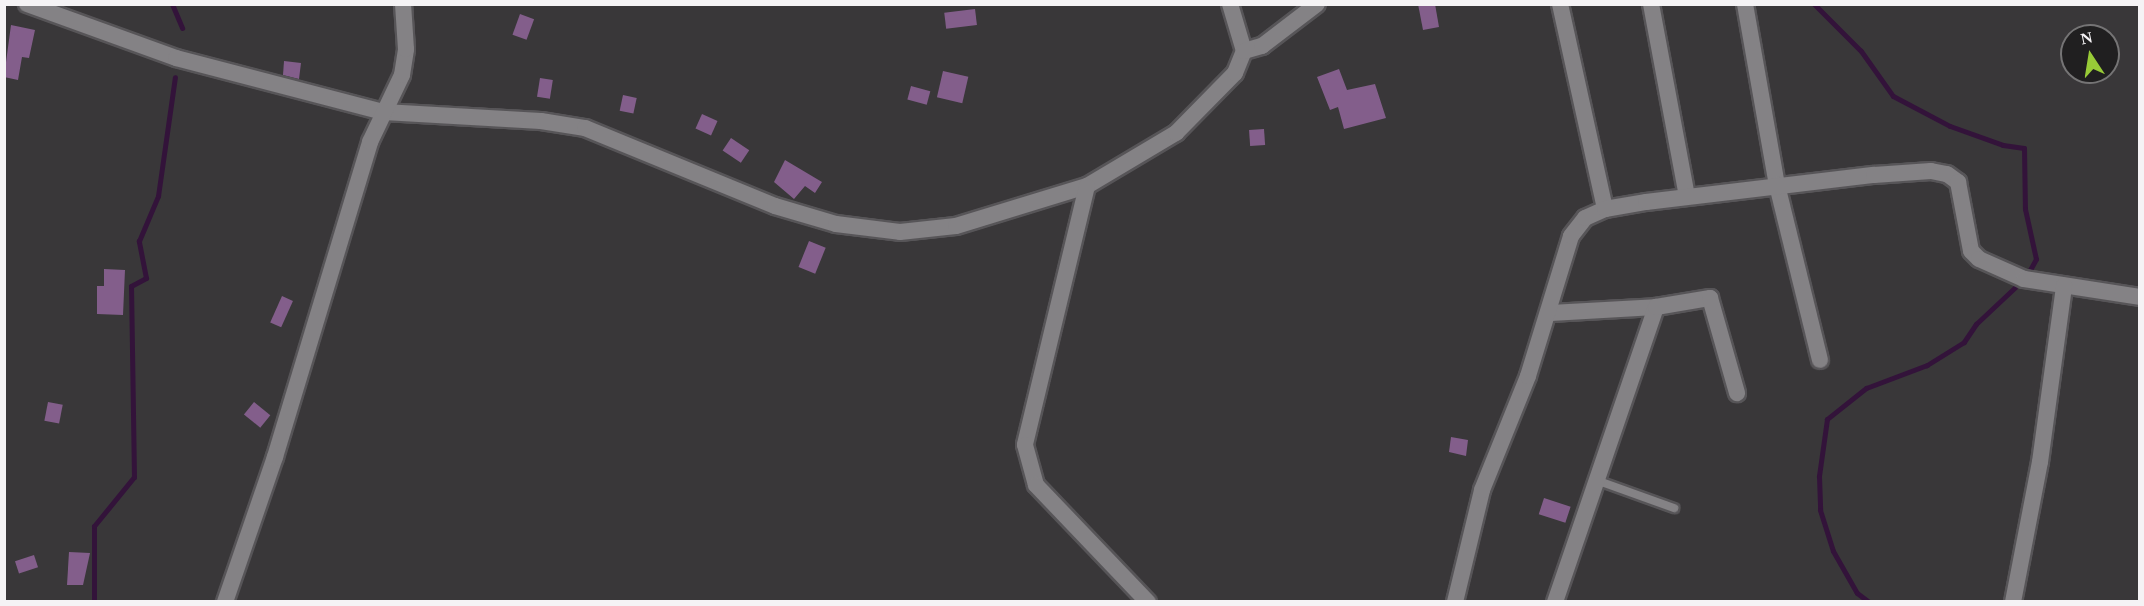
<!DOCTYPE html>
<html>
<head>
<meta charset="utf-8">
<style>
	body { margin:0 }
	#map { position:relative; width:2144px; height:606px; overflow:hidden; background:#393739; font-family:Georgia,serif }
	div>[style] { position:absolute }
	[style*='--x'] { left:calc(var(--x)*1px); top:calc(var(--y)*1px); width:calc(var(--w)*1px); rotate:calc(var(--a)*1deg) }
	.stream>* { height:5px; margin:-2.5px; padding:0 2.5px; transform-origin:2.5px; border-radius:2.5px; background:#33133a }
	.building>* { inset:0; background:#835e8b; transform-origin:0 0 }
	.roads { filter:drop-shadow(2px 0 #575558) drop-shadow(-2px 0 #575558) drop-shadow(0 2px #575558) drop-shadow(0 -2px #575558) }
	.lane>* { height:8px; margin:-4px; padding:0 4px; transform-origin:4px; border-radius:4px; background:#848285 }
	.street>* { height:16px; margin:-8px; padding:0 8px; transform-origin:8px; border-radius:8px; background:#848285 }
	span { translate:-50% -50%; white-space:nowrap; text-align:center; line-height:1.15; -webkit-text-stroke:4.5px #201f20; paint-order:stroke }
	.frame { position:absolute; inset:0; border:6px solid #f5f3f5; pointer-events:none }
	.north { position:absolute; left:2060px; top:24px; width:60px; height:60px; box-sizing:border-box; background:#201f20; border:2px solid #757475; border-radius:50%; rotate:348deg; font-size:16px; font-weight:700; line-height:24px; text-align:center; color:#f5f3f5 }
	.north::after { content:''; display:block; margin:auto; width:21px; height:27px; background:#98cb37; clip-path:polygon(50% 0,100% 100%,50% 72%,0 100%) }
</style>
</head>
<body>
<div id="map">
	<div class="stream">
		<div style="--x:172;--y:4;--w:26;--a:67"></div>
		<div style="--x:1814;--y:4;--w:66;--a:45"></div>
		<div style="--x:1861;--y:51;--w:55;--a:54.6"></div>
		<div style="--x:1893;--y:96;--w:64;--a:27.8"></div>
		<div style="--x:1950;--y:126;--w:56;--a:19.7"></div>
		<div style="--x:2003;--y:145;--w:21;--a:8"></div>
		<div style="--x:2024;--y:148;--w:61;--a:89.1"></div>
		<div style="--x:2025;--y:209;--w:51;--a:77.6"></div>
		<div style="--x:2036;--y:259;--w:21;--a:119"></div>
		<div style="--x:2026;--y:277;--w:69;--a:136.8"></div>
		<div style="--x:1976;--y:324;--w:22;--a:124"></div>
		<div style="--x:1964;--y:342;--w:44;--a:148.1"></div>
		<div style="--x:1927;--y:365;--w:65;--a:159.3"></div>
		<div style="--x:1866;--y:388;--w:50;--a:141.5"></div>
		<div style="--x:1827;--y:419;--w:58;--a:98"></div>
		<div style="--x:1819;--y:476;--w:34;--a:88"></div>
		<div style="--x:1820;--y:510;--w:43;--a:72.4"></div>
		<div style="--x:1833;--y:551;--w:48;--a:60.3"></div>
		<div style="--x:1857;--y:593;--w:15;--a:37"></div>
		<div style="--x:94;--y:602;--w:76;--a:-90"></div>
		<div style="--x:94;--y:526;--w:63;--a:-50.8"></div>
		<div style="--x:134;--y:477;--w:191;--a:-90.9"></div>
		<div style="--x:131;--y:286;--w:17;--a:-28"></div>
		<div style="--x:146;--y:278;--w:38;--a:-101"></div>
		<div style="--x:139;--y:241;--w:49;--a:-67.1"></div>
		<div style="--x:158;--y:196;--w:120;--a:-81.9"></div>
	</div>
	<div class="building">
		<div style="clip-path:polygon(1418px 4px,1435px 4px,1439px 27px,1423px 30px)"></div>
		<div style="left:975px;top:9px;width:16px;height:31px;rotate:83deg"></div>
		<div style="left:520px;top:14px;width:15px;height:22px;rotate:20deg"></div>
		<div style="clip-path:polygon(11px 25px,35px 30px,29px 58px,22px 57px,18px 80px,4px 77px)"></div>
		<div style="clip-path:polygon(284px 61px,301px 63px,299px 79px,283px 75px)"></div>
		<div style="clip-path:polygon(1339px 69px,1347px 90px,1375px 84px,1386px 118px,1344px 129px,1338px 107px,1330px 110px,1317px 77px)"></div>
		<div style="left:943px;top:71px;width:26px;height:27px;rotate:13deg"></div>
		<div style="left:540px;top:78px;width:13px;height:19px;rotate:9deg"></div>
		<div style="left:911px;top:86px;width:20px;height:14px;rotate:15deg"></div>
		<div style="left:623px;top:95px;width:14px;height:16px;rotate:12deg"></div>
		<div style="left:702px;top:114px;width:17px;height:16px;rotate:24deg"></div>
		<div style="left:1264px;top:129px;width:16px;height:15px;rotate:86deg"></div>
		<div style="left:731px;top:138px;width:22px;height:15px;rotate:34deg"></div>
		<div style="clip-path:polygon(785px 160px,822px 182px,815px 193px,805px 186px,794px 199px,774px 182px)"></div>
		<div style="left:809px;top:241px;width:18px;height:28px;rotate:22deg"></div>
		<div style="clip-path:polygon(104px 269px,125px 270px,123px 315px,97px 314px,97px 286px,104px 286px)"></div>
		<div style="left:282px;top:296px;width:12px;height:29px;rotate:24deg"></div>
		<div style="left:48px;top:402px;width:15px;height:19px;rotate:11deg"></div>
		<div style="left:254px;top:402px;width:21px;height:16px;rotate:39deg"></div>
		<div style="clip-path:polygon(1451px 437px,1468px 440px,1466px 456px,1449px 452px)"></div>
		<div style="left:1544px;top:498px;width:28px;height:17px;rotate:18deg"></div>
		<div style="clip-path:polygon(69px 552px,90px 553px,83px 585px,67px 585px)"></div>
		<div style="left:34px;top:555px;width:13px;height:20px;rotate:72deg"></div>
	</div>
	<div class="roads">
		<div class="lane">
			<div style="--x:1599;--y:481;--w:80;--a:19.8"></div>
		</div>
		<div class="street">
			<div style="--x:27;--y:4;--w:158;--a:19.9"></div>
			<div style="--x:176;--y:58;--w:215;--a:14.6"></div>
			<div style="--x:384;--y:112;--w:157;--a:3.3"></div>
			<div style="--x:541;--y:121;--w:45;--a:9"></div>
			<div style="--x:585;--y:128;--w:205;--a:22.3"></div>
			<div style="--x:775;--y:206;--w:64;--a:16.4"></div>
			<div style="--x:836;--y:224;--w:64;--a:7.1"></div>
			<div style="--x:900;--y:232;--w:56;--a:-6.1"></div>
			<div style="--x:956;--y:226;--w:137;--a:-17"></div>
			<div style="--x:1087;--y:186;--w:104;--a:-30.8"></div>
			<div style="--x:1176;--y:133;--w:84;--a:-45.5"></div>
			<div style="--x:1235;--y:73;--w:24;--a:-68"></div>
			<div style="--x:1244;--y:51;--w:49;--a:-106.6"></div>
			<div style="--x:1560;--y:4;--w:210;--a:77.6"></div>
			<div style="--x:1651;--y:4;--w:196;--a:79.4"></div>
			<div style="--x:1745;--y:4;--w:184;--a:80"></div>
			<div style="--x:1777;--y:185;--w:180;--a:76.2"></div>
			<div style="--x:1244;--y:51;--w:19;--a:-16"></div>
			<div style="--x:1262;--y:46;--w:69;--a:-37.4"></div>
			<div style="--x:1087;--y:186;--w:266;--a:103.5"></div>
			<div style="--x:1025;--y:445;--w:41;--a:74.6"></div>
			<div style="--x:1036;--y:485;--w:162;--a:46.3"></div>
			<div style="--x:1550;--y:313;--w:106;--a:-3.2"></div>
			<div style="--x:225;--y:602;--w:153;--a:-71"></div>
			<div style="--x:275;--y:457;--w:329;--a:-73.2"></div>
			<div style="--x:370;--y:142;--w:74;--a:-64.5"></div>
			<div style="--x:402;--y:75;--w:26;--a:-81"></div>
			<div style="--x:406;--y:49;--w:45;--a:-93.8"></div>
			<div style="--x:1455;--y:602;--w:115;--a:-76.4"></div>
			<div style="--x:1482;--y:490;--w:123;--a:-68"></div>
			<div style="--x:1528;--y:376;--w:146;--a:-72.9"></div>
			<div style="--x:1571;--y:236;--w:23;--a:-52"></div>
			<div style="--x:1585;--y:218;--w:22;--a:-24"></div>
			<div style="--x:1605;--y:209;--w:42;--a:-9.7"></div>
			<div style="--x:1646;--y:202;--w:230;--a:-6.8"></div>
			<div style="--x:1874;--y:175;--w:57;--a:-4"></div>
			<div style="--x:1931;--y:171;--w:16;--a:11"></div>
			<div style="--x:1947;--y:174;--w:14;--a:36"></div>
			<div style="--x:1958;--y:182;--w:70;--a:79.3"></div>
			<div style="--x:1971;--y:251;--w:11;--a:45"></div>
			<div style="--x:1979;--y:259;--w:49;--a:24"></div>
			<div style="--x:2024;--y:279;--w:117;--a:8.8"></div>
			<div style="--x:1555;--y:602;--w:312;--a:-71.1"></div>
			<div style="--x:1656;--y:307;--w:55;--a:-9.5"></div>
			<div style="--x:1710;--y:298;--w:99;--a:74.1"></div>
			<div style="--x:2013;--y:602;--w:143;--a:-79.1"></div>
			<div style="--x:2040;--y:462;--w:178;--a:-82.2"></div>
		</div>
	</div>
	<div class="frame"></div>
	<div class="north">N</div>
</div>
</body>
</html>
